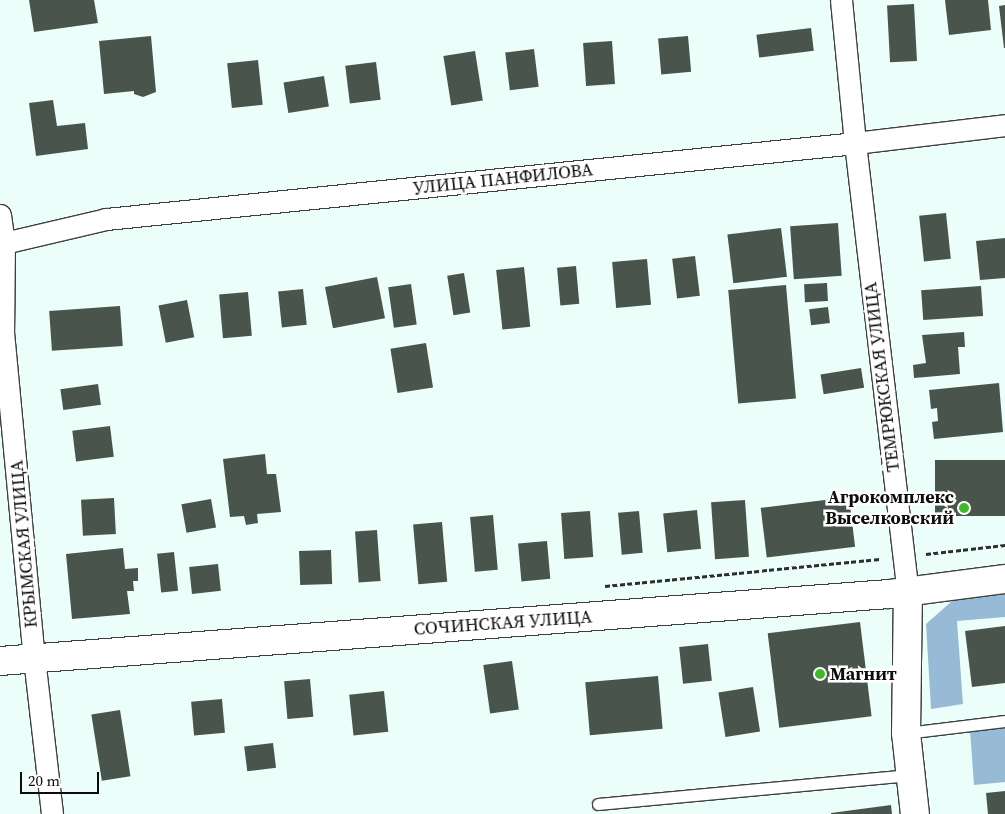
<!DOCTYPE html>
<html>
<head>
<meta charset="utf-8">
<style>
	body { margin:0 }
	#map { position:relative; width:1005px; height:814px; overflow:hidden; background:#ecfef9; font-family:"Source Serif 4",serif }
	div>[style] { position:absolute }
	[style*='--x'] { left:calc(var(--x)*1px); top:calc(var(--y)*1px); width:calc(var(--w)*1px); rotate:calc(var(--a)*1deg) }
	.forest>* { inset:0; background:#97bbd7 }
	.building>* { inset:0; background:#49554c; transform-origin:0 0 }
	.path>* { height:3px; margin-top:-1.5px; transform-origin:0; background:repeating-linear-gradient(90deg,#2e2e2e 0 5px,transparent 0 7.5px) }
	.roads { filter:drop-shadow(1px 0 #3f3f3f) drop-shadow(-1px 0 #3f3f3f) drop-shadow(0 1px #3f3f3f) drop-shadow(0 -1px #3f3f3f) }
	.service>* { height:11px; margin:-5.5px; padding:0 5.5px; transform-origin:5.5px; border-radius:5.5px; background:#fff }
	.minor>* { height:21px; margin:-10.5px; padding:0 10.5px; transform-origin:10.5px; border-radius:10.5px; background:#fff }
	.tertiary>* { height:28px; margin:-14px; padding:0 14px; transform-origin:14px; border-radius:14px; background:#fff }
	.dots>* { width:14px; height:14px; translate:-50% -50%; box-sizing:border-box; border:2px solid #fff; border-radius:50% }
	span { translate:-50% -50%; white-space:nowrap; text-align:center; line-height:1.15; -webkit-text-stroke:5px #fff; paint-order:stroke }
	.street-label { font-size:18px; color:#0c0c0c }
	.poi-label { font-size:18px; color:#0c0c0c; font-weight:700 }
	.right { translate:-100% -50%; text-align:right }
	.left { translate:0 -50%; text-align:left }
	.scale { position:absolute; left:20px; top:772px; width:79px; height:22px; box-sizing:border-box; border:2px solid #0c0c0c; border-top:0; padding-left:6px; font-size:15px; line-height:18px; white-space:nowrap; color:#0c0c0c; -webkit-text-stroke:4px #fff; paint-order:stroke }
</style>
</head>
<body>
<div id="map">
	<div class="forest">
		<div style="clip-path:polygon(1005px 583px,1005px 617px,957px 621px,963px 704px,931px 709px,926px 624px,969px 586px)"></div>
		<div style="clip-path:polygon(1005px 726px,1005px 782px,974px 785px,970px 730px)"></div>
	</div>
	<div class="building">
		<div style="clip-path:polygon(29px 0,94px 0,98px 23px,34px 32px)"></div>
		<div style="clip-path:polygon(945px 0,988px 0,991px 30px,949px 35px)"></div>
		<div style="left:914px;top:4px;width:57px;height:27px;rotate:87deg"></div>
		<div style="clip-path:polygon(1005px 5px,1005px 48px,1004px 48px,999px 6px)"></div>
		<div style="left:811px;top:28px;width:23px;height:55px;rotate:83deg"></div>
		<div style="clip-path:polygon(151px 36px,156px 92px,143px 97px,134px 94px,134px 91px,104px 94px,99px 41px)"></div>
		<div style="left:688px;top:36px;width:36px;height:30px;rotate:85deg"></div>
		<div style="left:612px;top:41px;width:43px;height:29px;rotate:86deg"></div>
		<div style="left:534px;top:49px;width:38px;height:29px;rotate:83deg"></div>
		<div style="left:475px;top:51px;width:50px;height:32px;rotate:81deg"></div>
		<div style="left:258px;top:60px;width:45px;height:31px;rotate:84deg"></div>
		<div style="left:376px;top:62px;width:38px;height:31px;rotate:83deg"></div>
		<div style="left:324px;top:76px;width:31px;height:41px;rotate:81deg"></div>
		<div style="clip-path:polygon(53px 100px,57px 126px,85px 123px,88px 149px,36px 156px,29px 103px)"></div>
		<div style="left:946px;top:213px;width:46px;height:27px;rotate:84deg"></div>
		<div style="left:838px;top:223px;width:53px;height:48px;rotate:86deg"></div>
		<div style="left:781px;top:228px;width:49px;height:54px;rotate:83deg"></div>
		<div style="clip-path:polygon(1005px 238px,1005px 278px,980px 280px,976px 241px)"></div>
		<div style="left:695px;top:256px;width:40px;height:23px;rotate:83deg"></div>
		<div style="left:647px;top:259px;width:46px;height:35px;rotate:85deg"></div>
		<div style="left:576px;top:266px;width:38px;height:19px;rotate:85deg"></div>
		<div style="left:524px;top:267px;width:60px;height:28px;rotate:84deg"></div>
		<div style="left:464px;top:273px;width:40px;height:17px;rotate:81deg"></div>
		<div style="left:377px;top:277px;width:42px;height:53px;rotate:79deg"></div>
		<div style="left:827px;top:283px;width:18px;height:23px;rotate:87deg"></div>
		<div style="left:411px;top:284px;width:41px;height:23px;rotate:82deg"></div>
		<div style="left:786px;top:285px;width:114px;height:58px;rotate:85deg"></div>
		<div style="left:981px;top:286px;width:30px;height:60px;rotate:86deg"></div>
		<div style="left:303px;top:289px;width:36px;height:25px;rotate:84deg"></div>
		<div style="left:248px;top:292px;width:44px;height:29px;rotate:85deg"></div>
		<div style="left:187px;top:300px;width:38px;height:29px;rotate:79deg"></div>
		<div style="left:120px;top:306px;width:40px;height:71px;rotate:86deg"></div>
		<div style="left:828px;top:307px;width:16px;height:19px;rotate:83deg"></div>
		<div style="clip-path:polygon(964px 332px,965px 347px,958px 347px,960px 374px,914px 378px,913px 365px,926px 363px,922px 335px)"></div>
		<div style="left:426px;top:343px;width:45px;height:36px;rotate:81deg"></div>
		<div style="left:861px;top:368px;width:20px;height:41px;rotate:81deg"></div>
		<div style="clip-path:polygon(999px 383px,1003px 432px,934px 439px,932px 422px,938px 421px,937px 408px,931px 409px,929px 390px)"></div>
		<div style="left:98px;top:384px;width:21px;height:38px;rotate:82deg"></div>
		<div style="left:110px;top:426px;width:31px;height:38px;rotate:83deg"></div>
		<div style="clip-path:polygon(265px 454px,267px 474px,276px 474px,281px 512px,257px 514px,258px 523px,246px 525px,244px 516px,230px 517px,223px 459px)"></div>
		<div style="left:1005px;top:460px;width:56px;height:70px;rotate:90deg"></div>
		<div style="left:849px;top:497px;width:50px;height:89px;rotate:83deg"></div>
		<div style="left:114px;top:498px;width:36px;height:33px;rotate:87deg"></div>
		<div style="left:211px;top:499px;width:29px;height:30px;rotate:80deg"></div>
		<div style="left:745px;top:500px;width:57px;height:34px;rotate:86deg"></div>
		<div style="left:697px;top:510px;width:39px;height:34px;rotate:84deg"></div>
		<div style="left:590px;top:511px;width:46px;height:29px;rotate:86deg"></div>
		<div style="left:639px;top:511px;width:42px;height:21px;rotate:85deg"></div>
		<div style="left:493px;top:515px;width:55px;height:23px;rotate:85deg"></div>
		<div style="left:442px;top:522px;width:60px;height:29px;rotate:85deg"></div>
		<div style="left:377px;top:530px;width:51px;height:22px;rotate:86deg"></div>
		<div style="left:547px;top:541px;width:38px;height:29px;rotate:85deg"></div>
		<div style="clip-path:polygon(123px 548px,125px 569px,138px 568px,138px 581px,133px 581px,134px 591px,127px 591px,130px 614px,72px 619px,66px 554px)"></div>
		<div style="left:331px;top:550px;width:34px;height:32px;rotate:88deg"></div>
		<div style="left:174px;top:552px;width:39px;height:17px;rotate:84deg"></div>
		<div style="left:218px;top:564px;width:27px;height:29px;rotate:84deg"></div>
		<div style="left:860px;top:622px;width:95px;height:93px;rotate:83deg"></div>
		<div style="clip-path:polygon(1005px 626px,1005px 683px,972px 687px,965px 631px)"></div>
		<div style="left:708px;top:644px;width:37px;height:29px;rotate:84deg"></div>
		<div style="left:512px;top:661px;width:49px;height:29px;rotate:82deg"></div>
		<div style="left:658px;top:676px;width:53px;height:73px;rotate:85deg"></div>
		<div style="left:310px;top:679px;width:38px;height:26px;rotate:85deg"></div>
		<div style="left:753px;top:687px;width:45px;height:35px;rotate:81deg"></div>
		<div style="left:384px;top:691px;width:41px;height:35px;rotate:84deg"></div>
		<div style="left:222px;top:699px;width:34px;height:31px;rotate:85deg"></div>
		<div style="left:120px;top:710px;width:67px;height:29px;rotate:81deg"></div>
		<div style="left:273px;top:743px;width:25px;height:29px;rotate:83deg"></div>
		<div style="clip-path:polygon(1005px 791px,1005px 814px,988px 814px,986px 793px)"></div>
		<div style="clip-path:polygon(891px 805px,892px 814px,831px 814px,831px 813px)"></div>
	</div>
	<div class="path">
		<div style="--x:926;--y:554;--w:80;--a:-6.5"></div>
		<div style="--x:605;--y:586;--w:276;--a:-5.6"></div>
	</div>
	<div class="roads">
		<div class="service">
			<div style="--x:906;--y:733;--w:100;--a:-6.9"></div>
			<div style="--x:598;--y:804;--w:313;--a:-5.3"></div>
		</div>
		<div class="minor">
			<div style="--x:841;--y:0;--w:144;--a:84.4"></div>
			<div style="--x:855;--y:143;--w:451;--a:83.3"></div>
			<div style="--x:0;--y:215;--w:28;--a:82"></div>
			<div style="--x:4;--y:243;--w:89;--a:90.6"></div>
			<div style="--x:3;--y:332;--w:327;--a:84.6"></div>
			<div style="--x:34;--y:658;--w:157;--a:83.4"></div>
			<div style="--x:4;--y:243;--w:105;--a:-13.2"></div>
			<div style="--x:106;--y:219;--w:753;--a:-5.79"></div>
			<div style="--x:855;--y:143;--w:151;--a:-6.8"></div>
		</div>
		<div class="tertiary">
			<div style="--x:908;--y:591;--w:142;--a:90.8"></div>
			<div style="--x:906;--y:733;--w:81;--a:83.7"></div>
			<div style="--x:0;--y:661;--w:892;--a:-4.31"></div>
			<div style="--x:889;--y:594;--w:117;--a:-7.4"></div>
		</div>
	</div>
	<div class="dots">
		<div style="left:964px;top:508px;background:#3fb829"></div>
		<div style="left:820px;top:674px;background:#3fb829"></div>
	</div>
	<div class="street-label">
		<span style="left:503px;top:179px;rotate:-6deg">УЛИЦА ПАНФИЛОВА</span>
		<span style="left:882px;top:377px;rotate:-97deg">ТЕМРЮКСКАЯ УЛИЦА</span>
		<span style="left:24px;top:544px;rotate:-95deg">КРЫМСКАЯ УЛИЦА</span>
		<span style="left:503px;top:623px;rotate:-4deg">СОЧИНСКАЯ УЛИЦА</span>
	</div>
	<div class="poi-label">
		<span class="right" style="left:954px;top:508px">Агрокомплекс<br>Выселковский</span>
		<span class="left" style="left:830px;top:674px">Магнит</span>
	</div>
	<div class="scale">20 m</div>
</div>
</body>
</html>
